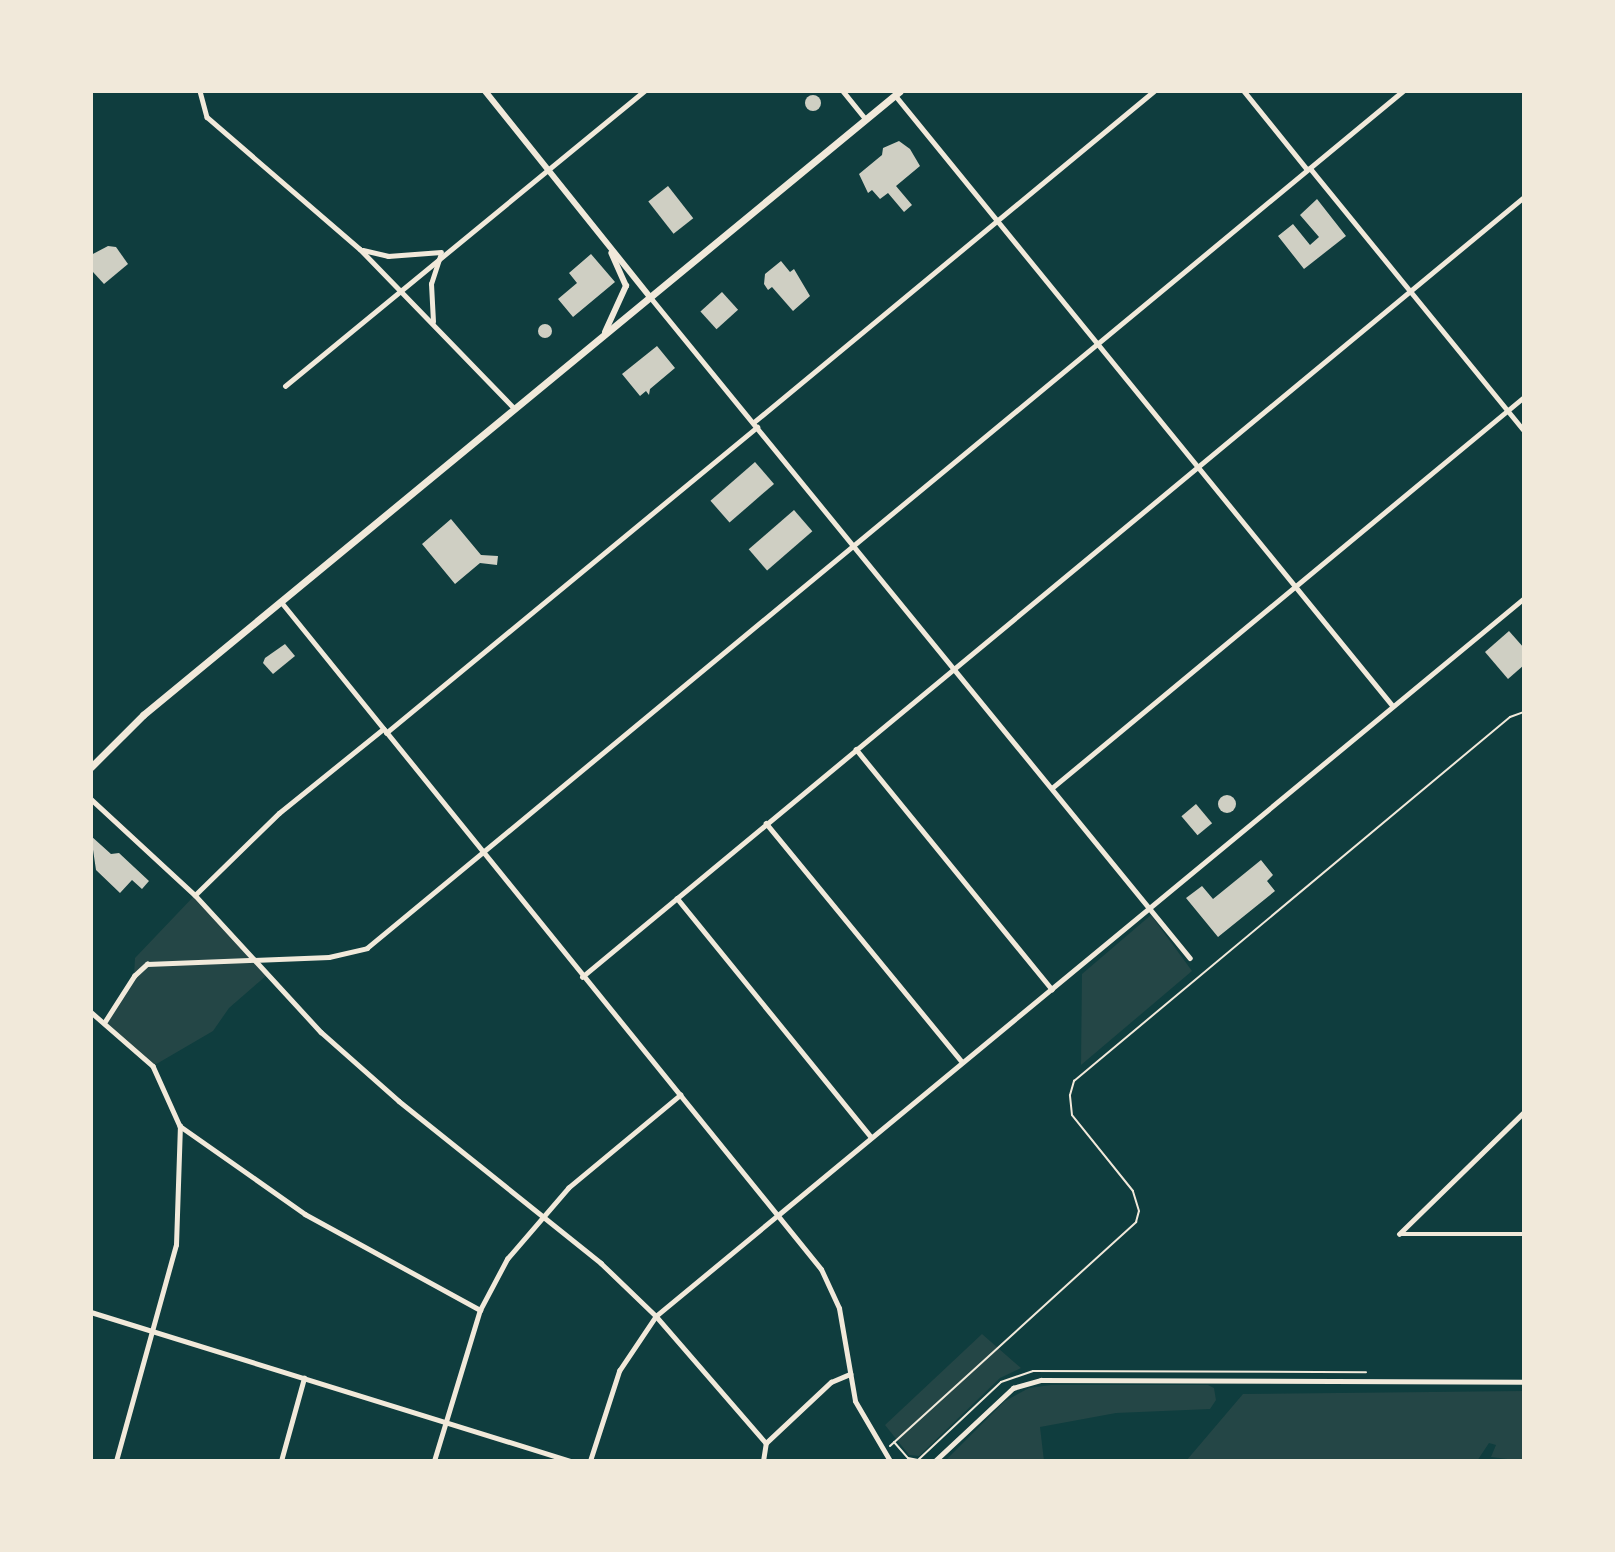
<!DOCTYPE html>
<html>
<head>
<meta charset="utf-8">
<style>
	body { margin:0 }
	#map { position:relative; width:1615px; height:1552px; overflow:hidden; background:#0f3d3e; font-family:"DM Sans",sans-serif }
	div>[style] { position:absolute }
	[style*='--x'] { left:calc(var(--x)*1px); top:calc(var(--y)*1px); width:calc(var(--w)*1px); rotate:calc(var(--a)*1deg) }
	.green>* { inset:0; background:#244646 }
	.building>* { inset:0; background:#cfcfc3; transform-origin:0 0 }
	.round { border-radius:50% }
	.path>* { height:2px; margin:-1px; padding:0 1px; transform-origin:1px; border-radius:1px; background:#f1e9da }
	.minor>* { height:4.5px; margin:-2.25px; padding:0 2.25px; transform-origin:2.25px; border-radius:2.25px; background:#f1e9da }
	.tertiary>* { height:5px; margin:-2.5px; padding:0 2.5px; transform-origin:2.5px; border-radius:2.5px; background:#f1e9da }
	.secondary>* { height:6px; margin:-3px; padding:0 3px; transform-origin:3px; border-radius:3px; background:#f1e9da }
	.primary>* { height:7px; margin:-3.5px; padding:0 3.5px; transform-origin:3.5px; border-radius:3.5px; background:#f1e9da }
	span { translate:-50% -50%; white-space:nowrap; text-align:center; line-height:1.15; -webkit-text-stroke:7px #f1e9da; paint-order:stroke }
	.frame { position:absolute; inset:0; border:93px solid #f1e9da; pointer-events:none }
</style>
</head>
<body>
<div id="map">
	<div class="green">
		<div style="clip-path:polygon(195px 895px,267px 975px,229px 1008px,213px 1031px,153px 1066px,104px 1023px,134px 976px,135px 958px)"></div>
		<div style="clip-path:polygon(1151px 915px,1192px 971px,1081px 1065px,1082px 974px)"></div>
		<div style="clip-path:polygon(982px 1334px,1021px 1368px,1000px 1378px,919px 1456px,909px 1455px,885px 1425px)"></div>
		<div style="clip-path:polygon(1051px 1385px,1208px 1385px,1214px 1388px,1216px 1400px,1210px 1409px,1116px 1413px,1040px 1427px,1044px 1461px,945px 1461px,1005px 1401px,1029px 1388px)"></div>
		<div style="clip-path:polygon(1524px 1391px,1524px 1461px,1491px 1457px,1496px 1445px,1489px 1443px,1477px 1461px,1186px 1461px,1243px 1394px)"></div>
	</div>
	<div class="building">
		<div class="round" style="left:805px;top:95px;width:16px;height:16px"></div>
		<div style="clip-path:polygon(899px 141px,910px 149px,920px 166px,896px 186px,912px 205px,904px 212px,888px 193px,880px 199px,872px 190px,868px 193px,859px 174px,882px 155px,883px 148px)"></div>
		<div style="left:668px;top:186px;width:41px;height:25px;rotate:52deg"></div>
		<div style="clip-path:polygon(1317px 199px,1346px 236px,1304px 269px,1278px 236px,1293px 224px,1310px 245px,1319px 237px,1300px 215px)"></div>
		<div style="clip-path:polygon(108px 246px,116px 247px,128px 264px,104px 284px,93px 272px,91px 255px)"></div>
		<div style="clip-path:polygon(591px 254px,615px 282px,573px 317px,558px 299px,577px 283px,569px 273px)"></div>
		<div style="clip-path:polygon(781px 261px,790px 272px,794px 269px,810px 296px,793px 311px,772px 287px,768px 290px,764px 284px,765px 274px)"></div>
		<div style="left:722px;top:292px;width:24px;height:29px;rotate:48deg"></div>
		<div class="round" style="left:538px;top:324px;width:14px;height:14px"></div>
		<div style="clip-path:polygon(657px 346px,675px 368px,650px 389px,649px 395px,646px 391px,640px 396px,622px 374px)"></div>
		<div style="left:755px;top:462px;width:29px;height:59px;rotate:49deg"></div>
		<div style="left:794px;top:510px;width:28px;height:60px;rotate:49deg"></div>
		<div style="clip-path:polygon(451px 519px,481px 555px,498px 556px,497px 565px,480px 563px,455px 584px,422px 544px)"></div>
		<div style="clip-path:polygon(1509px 631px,1524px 648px,1524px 665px,1508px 679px,1485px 652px)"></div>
		<div style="clip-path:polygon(285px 644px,295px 656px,273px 674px,263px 663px,265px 658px)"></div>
		<div class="round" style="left:1218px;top:795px;width:18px;height:18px"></div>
		<div style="left:1196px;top:804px;width:25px;height:19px;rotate:50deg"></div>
		<div style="clip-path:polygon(91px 836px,111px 854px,119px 853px,149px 881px,142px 889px,132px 880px,120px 893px,96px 870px)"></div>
		<div style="clip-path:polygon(1261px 860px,1273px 875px,1267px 881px,1275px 891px,1218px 937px,1186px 898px,1202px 886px,1213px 899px)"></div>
	</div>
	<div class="path">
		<div style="--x:894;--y:1442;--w:21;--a:49"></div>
		<div style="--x:908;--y:1458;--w:10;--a:11"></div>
		<div style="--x:918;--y:1460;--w:114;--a:-43.2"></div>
		<div style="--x:1001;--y:1382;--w:34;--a:-19"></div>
		<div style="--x:1033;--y:1371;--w:333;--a:0.2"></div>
		<div style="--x:890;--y:1446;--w:333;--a:-42.3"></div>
		<div style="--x:1136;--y:1222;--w:11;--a:-75"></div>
		<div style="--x:1139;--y:1211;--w:21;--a:-107"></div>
		<div style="--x:1133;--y:1191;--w:97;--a:-128.8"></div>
		<div style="--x:1072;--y:1115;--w:20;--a:-96"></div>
		<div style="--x:1070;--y:1095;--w:15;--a:-74"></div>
		<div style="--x:1074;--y:1081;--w:568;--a:-39.86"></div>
		<div style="--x:1510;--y:717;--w:15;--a:-20"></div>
	</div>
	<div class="minor">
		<div style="--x:200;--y:91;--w:27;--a:75"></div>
		<div style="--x:207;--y:117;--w:202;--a:40.8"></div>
		<div style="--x:360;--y:249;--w:221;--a:45.9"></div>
		<div style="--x:843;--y:91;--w:36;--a:51"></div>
		<div style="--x:1244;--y:91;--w:100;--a:51.1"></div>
		<div style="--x:895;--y:95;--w:788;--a:50.82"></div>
		<div style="--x:1310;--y:168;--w:338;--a:50.8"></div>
		<div style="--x:363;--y:250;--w:26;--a:13"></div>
		<div style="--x:388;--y:256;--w:53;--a:-4.3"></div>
		<div style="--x:651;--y:298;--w:852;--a:50.76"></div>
		<div style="--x:433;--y:322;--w:38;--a:-93"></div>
		<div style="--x:431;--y:284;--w:29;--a:-72"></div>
		<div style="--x:285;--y:386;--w:465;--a:-39.4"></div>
		<div style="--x:754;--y:422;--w:519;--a:-39.61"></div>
		<div style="--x:386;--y:733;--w:481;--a:-39.5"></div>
		<div style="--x:856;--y:749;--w:310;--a:50.8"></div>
		<div style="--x:1052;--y:788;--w:613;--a:-39.64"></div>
		<div style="--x:91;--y:799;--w:142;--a:42.7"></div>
		<div style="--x:195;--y:895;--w:186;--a:47.4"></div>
		<div style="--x:321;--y:1032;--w:104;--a:41.5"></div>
		<div style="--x:399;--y:1101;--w:259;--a:38.7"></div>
		<div style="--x:601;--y:1263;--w:76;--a:43.9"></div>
		<div style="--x:656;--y:1316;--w:168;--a:49.1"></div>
		<div style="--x:766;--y:823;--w:309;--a:50.6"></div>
		<div style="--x:195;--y:895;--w:117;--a:-44.3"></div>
		<div style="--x:279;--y:813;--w:134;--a:-38.9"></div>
		<div style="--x:677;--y:898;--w:308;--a:50.9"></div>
		<div style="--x:582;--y:977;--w:1223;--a:-39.63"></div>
		<div style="--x:91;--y:1012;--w:82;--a:41.1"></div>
		<div style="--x:153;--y:1066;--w:66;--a:65.8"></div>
		<div style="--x:180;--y:1126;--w:153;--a:35.1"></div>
		<div style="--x:305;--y:1214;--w:200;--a:28.7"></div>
		<div style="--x:104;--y:1023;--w:56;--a:-57.4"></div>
		<div style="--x:134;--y:976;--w:18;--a:-43"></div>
		<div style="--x:147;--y:964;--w:182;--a:-2.2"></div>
		<div style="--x:329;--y:957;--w:39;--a:-13"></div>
		<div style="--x:367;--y:948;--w:1345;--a:-39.6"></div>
		<div style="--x:1399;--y:1234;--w:175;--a:-44.3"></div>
		<div style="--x:1400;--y:1234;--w:124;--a:0"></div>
		<div style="--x:91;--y:1312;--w:503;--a:17.25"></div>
		<div style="--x:116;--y:1461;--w:224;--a:-74.5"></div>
		<div style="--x:176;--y:1245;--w:119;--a:-88.1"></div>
		<div style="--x:281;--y:1461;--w:86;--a:-74.5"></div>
		<div style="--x:434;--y:1461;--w:158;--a:-73.1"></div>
		<div style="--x:480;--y:1310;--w:58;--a:-62.1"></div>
		<div style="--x:507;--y:1259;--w:94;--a:-49.3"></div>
		<div style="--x:568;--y:1188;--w:146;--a:-39.7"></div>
		<div style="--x:590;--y:1461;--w:95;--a:-72.1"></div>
		<div style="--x:619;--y:1371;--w:66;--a:-56.1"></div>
		<div style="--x:656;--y:1316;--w:158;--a:-39.6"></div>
		<div style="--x:763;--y:1461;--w:18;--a:-81"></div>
		<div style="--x:766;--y:1443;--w:89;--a:-43.2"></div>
		<div style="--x:831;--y:1382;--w:21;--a:-23"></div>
		<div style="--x:935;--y:1461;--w:107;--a:-43.1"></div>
		<div style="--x:1013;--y:1388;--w:29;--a:-16"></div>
		<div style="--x:1041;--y:1380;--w:483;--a:0.2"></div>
	</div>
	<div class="tertiary">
		<div style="--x:281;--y:602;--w:858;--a:51.01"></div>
		<div style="--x:821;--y:1269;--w:43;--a:65.2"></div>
		<div style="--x:839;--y:1308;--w:94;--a:80.2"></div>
		<div style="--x:855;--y:1401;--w:69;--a:59.7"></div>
		<div style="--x:778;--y:1215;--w:968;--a:-39.59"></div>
	</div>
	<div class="secondary">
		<div style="--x:485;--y:91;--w:265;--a:51.3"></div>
		<div style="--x:605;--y:332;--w:51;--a:-65.5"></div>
		<div style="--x:626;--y:286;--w:36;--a:-114"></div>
	</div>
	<div class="primary">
		<div style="--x:91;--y:767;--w:74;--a:-45"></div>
		<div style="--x:143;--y:715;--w:981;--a:-39.5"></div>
	</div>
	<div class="frame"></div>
</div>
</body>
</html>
